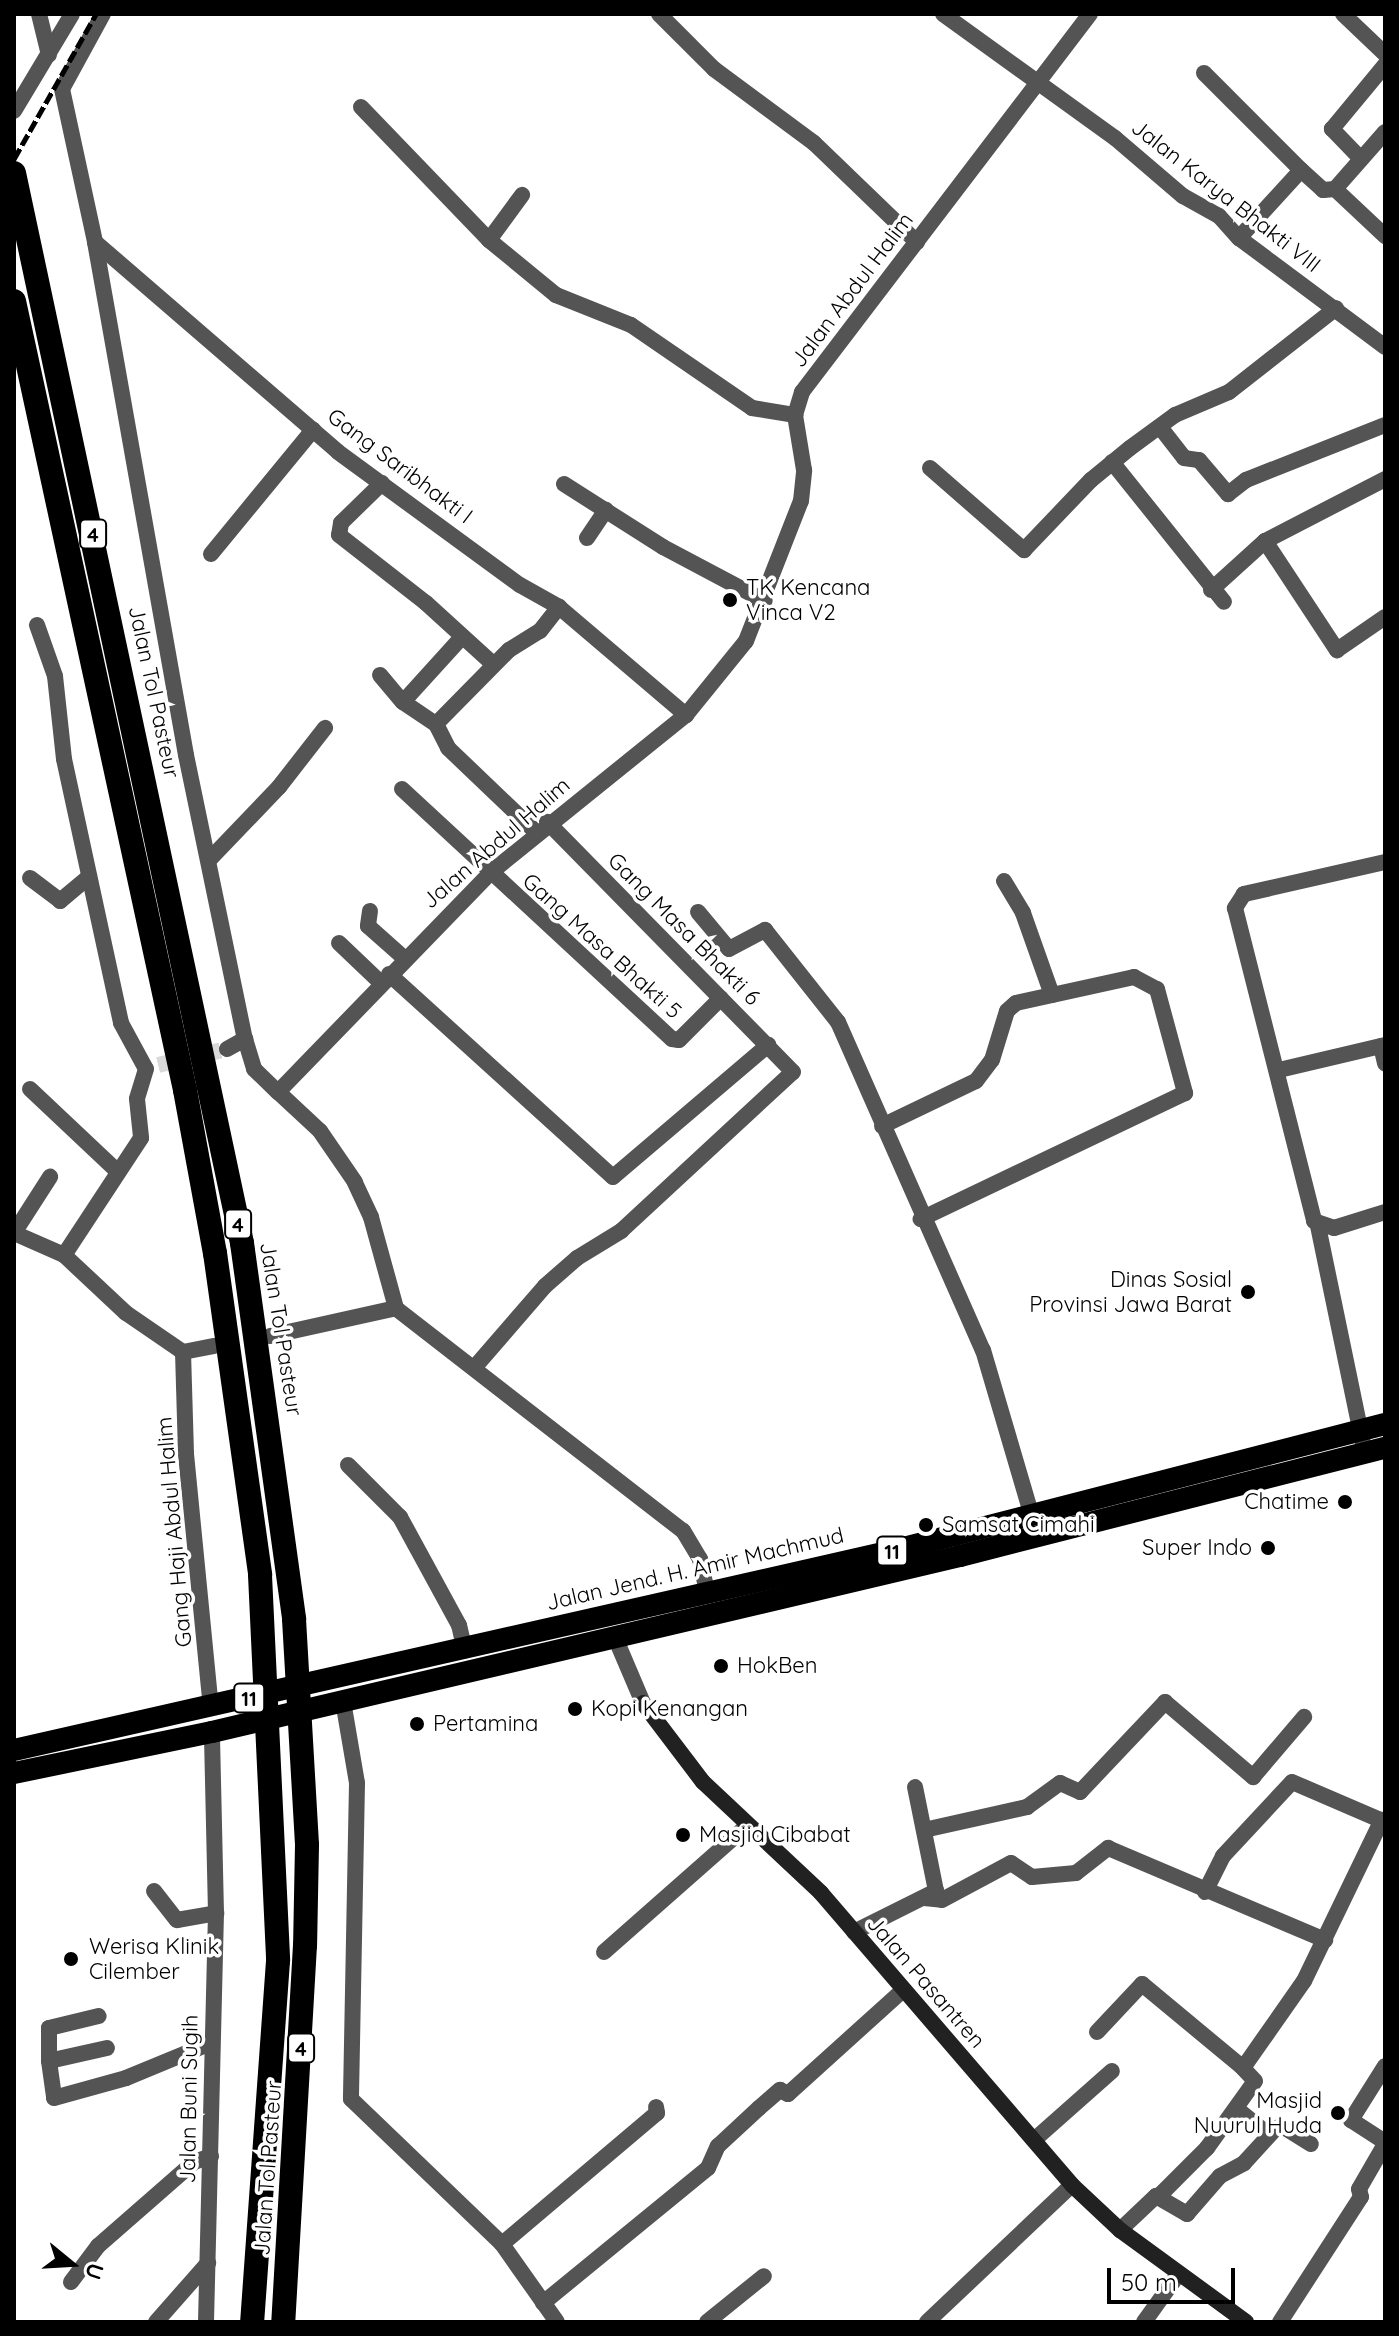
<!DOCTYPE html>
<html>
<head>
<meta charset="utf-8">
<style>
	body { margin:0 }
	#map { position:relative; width:1399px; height:2336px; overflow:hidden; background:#fff; font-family:Quicksand,sans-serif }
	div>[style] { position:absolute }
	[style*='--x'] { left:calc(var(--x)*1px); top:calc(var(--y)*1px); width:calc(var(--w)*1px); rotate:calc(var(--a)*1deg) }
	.minor-tunnel>* { height:16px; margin-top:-8px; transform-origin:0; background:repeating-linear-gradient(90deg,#d9d9d9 0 16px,transparent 0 24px) }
	.minor>* { height:16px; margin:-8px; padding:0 8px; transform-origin:8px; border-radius:8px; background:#545454 }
	.tertiary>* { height:16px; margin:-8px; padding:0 8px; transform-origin:8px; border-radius:8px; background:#545454 }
	.secondary>* { height:16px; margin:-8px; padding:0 8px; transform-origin:8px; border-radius:8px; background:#212121 }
	.trunk>* { height:22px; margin:-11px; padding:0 11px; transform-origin:11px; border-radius:11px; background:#000 }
	.motorway>* { height:24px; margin:-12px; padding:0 12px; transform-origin:12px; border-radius:12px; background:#000 }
	.rail>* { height:5px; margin-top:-2.5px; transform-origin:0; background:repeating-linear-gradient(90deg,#000 0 12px,transparent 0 16px) }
	.dots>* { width:22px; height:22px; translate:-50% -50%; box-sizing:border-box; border:4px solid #fff; border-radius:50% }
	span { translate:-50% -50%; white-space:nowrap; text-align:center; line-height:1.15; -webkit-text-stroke:7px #fff; paint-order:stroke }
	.shield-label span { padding:2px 6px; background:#fff; border:2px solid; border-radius:6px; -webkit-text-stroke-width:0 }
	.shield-label { font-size:20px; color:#000; font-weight:700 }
	.street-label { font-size:22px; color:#000 }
	.poi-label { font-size:22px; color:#000 }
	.left { translate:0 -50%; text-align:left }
	.right { translate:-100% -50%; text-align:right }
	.frame { position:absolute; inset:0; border:16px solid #000; pointer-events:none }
	.north { position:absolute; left:32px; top:2224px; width:80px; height:80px; -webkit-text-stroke:6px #fff; paint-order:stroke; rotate:108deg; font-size:22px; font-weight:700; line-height:32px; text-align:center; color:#000 }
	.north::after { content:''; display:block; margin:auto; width:28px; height:36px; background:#000; clip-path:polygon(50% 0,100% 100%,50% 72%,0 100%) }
	.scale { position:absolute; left:1107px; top:2268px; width:128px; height:36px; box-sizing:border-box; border:4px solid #000; border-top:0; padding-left:10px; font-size:24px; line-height:28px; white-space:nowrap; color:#000; -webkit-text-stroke:6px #fff; paint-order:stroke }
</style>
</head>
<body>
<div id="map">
	<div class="minor-tunnel">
		<div style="--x:158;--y:1065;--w:71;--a:-13.1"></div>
	</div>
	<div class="minor">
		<div style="--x:39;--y:14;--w:42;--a:76.3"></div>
		<div style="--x:103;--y:14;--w:85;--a:118.7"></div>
		<div style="--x:62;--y:89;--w:157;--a:77.8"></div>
		<div style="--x:95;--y:242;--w:521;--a:79.94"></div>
		<div style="--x:186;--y:755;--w:290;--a:78.3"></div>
		<div style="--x:245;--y:1039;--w:31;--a:73"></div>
		<div style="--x:254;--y:1069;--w:33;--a:44"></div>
		<div style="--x:659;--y:14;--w:78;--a:45"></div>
		<div style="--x:714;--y:69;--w:124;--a:36.5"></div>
		<div style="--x:814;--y:143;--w:143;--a:43.9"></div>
		<div style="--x:943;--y:14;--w:212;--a:35.8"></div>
		<div style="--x:1115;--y:138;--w:89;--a:40.5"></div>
		<div style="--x:1183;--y:196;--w:41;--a:29.1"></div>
		<div style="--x:1219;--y:216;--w:30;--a:48"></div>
		<div style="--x:1239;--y:238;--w:182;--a:36.7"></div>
		<div style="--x:1343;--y:14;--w:58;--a:43.6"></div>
		<div style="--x:1204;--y:73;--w:137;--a:45"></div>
		<div style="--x:1301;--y:170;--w:30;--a:42"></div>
		<div style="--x:1323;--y:190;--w:12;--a:-5"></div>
		<div style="--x:1335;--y:189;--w:69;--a:43.2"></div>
		<div style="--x:361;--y:107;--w:185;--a:46.1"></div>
		<div style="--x:489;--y:240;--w:87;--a:39.4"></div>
		<div style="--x:556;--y:295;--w:81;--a:21.8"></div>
		<div style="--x:631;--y:325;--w:147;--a:34.4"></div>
		<div style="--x:752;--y:408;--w:44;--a:9.2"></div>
		<div style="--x:14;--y:111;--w:113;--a:-59.1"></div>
		<div style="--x:1361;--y:159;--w:42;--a:-134"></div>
		<div style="--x:1332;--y:129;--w:83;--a:-50.4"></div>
		<div style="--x:1335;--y:189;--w:76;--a:-48.7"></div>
		<div style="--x:1239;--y:238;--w:92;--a:-47.6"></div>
		<div style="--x:489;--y:240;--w:56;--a:-53.7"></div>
		<div style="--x:95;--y:242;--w:321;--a:40.8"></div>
		<div style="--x:338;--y:452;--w:225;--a:36.2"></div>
		<div style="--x:520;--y:585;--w:45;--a:29.4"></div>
		<div style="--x:559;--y:607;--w:167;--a:40.4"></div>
		<div style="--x:1160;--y:427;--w:39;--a:52"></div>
		<div style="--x:1184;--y:458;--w:15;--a:8"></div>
		<div style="--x:1199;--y:460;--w:45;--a:49.5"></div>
		<div style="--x:1228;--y:494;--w:23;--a:-38"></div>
		<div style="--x:1246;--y:480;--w:149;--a:-21.6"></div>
		<div style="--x:1112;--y:462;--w:179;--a:51.3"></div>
		<div style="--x:930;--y:468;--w:125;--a:41.1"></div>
		<div style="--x:1024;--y:550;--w:97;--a:-46.3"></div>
		<div style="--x:1091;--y:480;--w:50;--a:-39.4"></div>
		<div style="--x:1130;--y:448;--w:56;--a:-36.3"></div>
		<div style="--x:1175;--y:415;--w:59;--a:-23.1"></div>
		<div style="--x:1229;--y:392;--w:136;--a:-38.1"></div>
		<div style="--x:382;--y:483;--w:57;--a:135.7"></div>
		<div style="--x:341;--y:523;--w:12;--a:99"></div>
		<div style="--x:339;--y:535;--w:110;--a:38"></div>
		<div style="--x:426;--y:603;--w:91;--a:42.3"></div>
		<div style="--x:564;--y:484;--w:117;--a:32.5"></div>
		<div style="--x:663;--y:547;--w:115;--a:27.9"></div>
		<div style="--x:587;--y:538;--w:34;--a:-56"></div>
		<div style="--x:1265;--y:541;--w:131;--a:56.6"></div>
		<div style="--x:1337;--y:650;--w:58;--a:-34.5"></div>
		<div style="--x:211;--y:554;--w:161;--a:-50.6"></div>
		<div style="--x:1211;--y:590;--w:73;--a:-42.2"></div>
		<div style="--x:1265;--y:541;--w:135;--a:-27.3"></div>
		<div style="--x:37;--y:625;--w:54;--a:70.6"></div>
		<div style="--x:55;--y:676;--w:83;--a:83.8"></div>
		<div style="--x:64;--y:759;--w:270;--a:77.8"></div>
		<div style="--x:121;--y:1023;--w:52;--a:61.5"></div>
		<div style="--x:146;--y:1069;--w:31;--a:107"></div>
		<div style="--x:137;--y:1099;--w:39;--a:84"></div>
		<div style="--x:141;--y:1138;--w:140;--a:123.3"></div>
		<div style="--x:380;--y:675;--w:35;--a:50"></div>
		<div style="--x:403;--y:702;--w:40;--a:34"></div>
		<div style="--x:436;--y:724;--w:27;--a:63"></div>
		<div style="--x:448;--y:748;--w:122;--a:43.7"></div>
		<div style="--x:403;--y:702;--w:88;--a:-47.8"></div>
		<div style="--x:436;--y:724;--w:104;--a:-45.4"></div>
		<div style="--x:509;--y:650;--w:36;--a:-32"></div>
		<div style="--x:540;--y:631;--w:31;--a:-52"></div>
		<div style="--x:402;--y:789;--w:368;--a:42.8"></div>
		<div style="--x:672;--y:1039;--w:7;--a:8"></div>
		<div style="--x:679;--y:1040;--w:59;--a:-45"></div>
		<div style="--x:210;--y:859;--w:100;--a:-46.2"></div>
		<div style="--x:279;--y:787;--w:75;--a:-52.1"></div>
		<div style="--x:1385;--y:862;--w:145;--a:167.2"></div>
		<div style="--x:1244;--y:894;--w:17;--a:123"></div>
		<div style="--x:1235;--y:908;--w:323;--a:75.8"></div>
		<div style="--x:1314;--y:1221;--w:21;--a:19"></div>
		<div style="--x:1334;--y:1228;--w:53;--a:-17.4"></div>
		<div style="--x:30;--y:878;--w:38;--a:37"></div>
		<div style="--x:60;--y:901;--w:38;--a:-40"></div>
		<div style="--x:1004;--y:881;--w:37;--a:59"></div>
		<div style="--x:1023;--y:913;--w:87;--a:70.5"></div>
		<div style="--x:370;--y:911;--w:15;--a:98"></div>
		<div style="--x:368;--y:926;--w:48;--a:41.6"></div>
		<div style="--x:698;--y:912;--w:48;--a:50"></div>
		<div style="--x:729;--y:949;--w:41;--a:-27.8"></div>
		<div style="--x:765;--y:930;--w:117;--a:51.6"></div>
		<div style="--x:838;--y:1022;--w:359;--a:66.2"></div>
		<div style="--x:983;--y:1350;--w:173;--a:73.6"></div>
		<div style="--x:339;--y:943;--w:58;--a:43.6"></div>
		<div style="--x:389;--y:974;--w:302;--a:42.2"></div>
		<div style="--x:613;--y:1177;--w:204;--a:-40.4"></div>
		<div style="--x:1381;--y:1046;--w:18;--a:77"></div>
		<div style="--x:227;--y:1049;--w:21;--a:-29"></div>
		<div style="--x:1279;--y:1070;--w:109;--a:-13.3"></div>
		<div style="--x:30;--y:1089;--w:121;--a:43.3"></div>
		<div style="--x:882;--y:1126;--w:104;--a:-25.6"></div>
		<div style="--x:976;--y:1081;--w:26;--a:-53"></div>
		<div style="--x:992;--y:1060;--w:51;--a:-73"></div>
		<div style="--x:1007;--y:1011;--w:12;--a:-42"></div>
		<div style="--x:1016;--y:1003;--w:121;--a:-12.4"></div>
		<div style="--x:1134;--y:977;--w:26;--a:28"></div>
		<div style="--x:1157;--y:989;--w:108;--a:74.9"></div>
		<div style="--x:1185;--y:1093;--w:293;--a:154.5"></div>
		<div style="--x:1318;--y:1226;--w:232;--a:78.3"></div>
		<div style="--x:14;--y:1233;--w:55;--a:23.7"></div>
		<div style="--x:64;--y:1255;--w:85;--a:43.1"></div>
		<div style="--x:126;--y:1313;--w:69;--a:34.4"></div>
		<div style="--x:183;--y:1352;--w:32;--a:-11"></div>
		<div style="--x:14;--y:1233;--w:67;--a:-57.3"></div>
		<div style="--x:270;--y:1336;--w:129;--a:-12.5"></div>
		<div style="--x:183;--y:1352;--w:102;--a:88.3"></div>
		<div style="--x:186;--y:1454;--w:254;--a:84.4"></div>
		<div style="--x:474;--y:1368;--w:108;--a:-49.1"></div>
		<div style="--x:545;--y:1286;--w:43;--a:-41.2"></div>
		<div style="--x:577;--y:1258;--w:52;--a:-31.5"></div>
		<div style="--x:621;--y:1231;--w:234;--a:-42.8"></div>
		<div style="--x:793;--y:1072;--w:351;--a:-134.5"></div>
		<div style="--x:348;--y:1465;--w:74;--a:45"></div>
		<div style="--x:400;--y:1517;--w:123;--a:61.4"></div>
		<div style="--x:459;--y:1625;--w:26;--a:77"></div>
		<div style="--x:343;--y:1701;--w:83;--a:80.3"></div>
		<div style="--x:357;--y:1783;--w:316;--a:91.1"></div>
		<div style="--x:351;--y:2099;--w:209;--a:43.8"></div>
		<div style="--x:502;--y:2244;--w:95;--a:54.8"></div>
		<div style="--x:924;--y:1830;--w:106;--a:-12.6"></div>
		<div style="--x:1027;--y:1807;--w:41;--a:-36"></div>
		<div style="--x:1060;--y:1783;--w:22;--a:24"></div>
		<div style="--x:1080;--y:1792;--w:124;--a:-46.6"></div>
		<div style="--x:1165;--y:1702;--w:116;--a:40.4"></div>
		<div style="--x:1253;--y:1777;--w:79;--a:-49.6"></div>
		<div style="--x:154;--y:1891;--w:37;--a:52"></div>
		<div style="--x:177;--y:1920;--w:40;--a:-10"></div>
		<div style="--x:1205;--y:1892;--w:40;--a:-63.4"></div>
		<div style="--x:1223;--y:1856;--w:101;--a:-47"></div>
		<div style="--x:1292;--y:1782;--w:101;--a:23.3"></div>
		<div style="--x:924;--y:1898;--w:18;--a:6"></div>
		<div style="--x:942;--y:1900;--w:78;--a:-28.2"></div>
		<div style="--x:1011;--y:1863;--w:25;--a:34"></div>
		<div style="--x:1032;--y:1877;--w:44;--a:-5.2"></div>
		<div style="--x:1076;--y:1873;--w:41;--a:-38"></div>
		<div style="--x:1108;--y:1848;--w:236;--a:23"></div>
		<div style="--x:854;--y:1932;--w:92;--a:-26.6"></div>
		<div style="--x:936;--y:1891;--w:106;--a:-101.4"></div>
		<div style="--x:604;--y:1952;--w:192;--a:-41.4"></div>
		<div style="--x:1097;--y:2032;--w:66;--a:-46.8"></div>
		<div style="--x:1142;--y:1984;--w:131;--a:39.7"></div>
		<div style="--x:107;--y:2048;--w:59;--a:167.4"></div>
		<div style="--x:49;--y:2061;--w:37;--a:82"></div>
		<div style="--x:54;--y:2098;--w:75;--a:-15.5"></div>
		<div style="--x:126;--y:2078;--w:92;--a:-22.4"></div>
		<div style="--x:49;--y:2061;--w:33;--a:-90"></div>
		<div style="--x:49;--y:2028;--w:51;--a:-13.5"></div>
		<div style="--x:1385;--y:2066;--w:64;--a:122.2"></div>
		<div style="--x:1351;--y:2120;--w:40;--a:32.9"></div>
		<div style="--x:1237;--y:2109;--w:41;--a:39.1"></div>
		<div style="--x:1034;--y:2140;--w:104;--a:-41.5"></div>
		<div style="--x:1159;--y:2196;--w:68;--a:-45"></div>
		<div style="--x:1207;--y:2148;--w:82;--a:-54.4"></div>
		<div style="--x:1255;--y:2081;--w:18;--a:-133"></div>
		<div style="--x:1243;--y:2068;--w:106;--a:-55"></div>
		<div style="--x:1304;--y:1981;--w:179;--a:-64.2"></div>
		<div style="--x:1120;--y:2230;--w:50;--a:-43.4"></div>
		<div style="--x:1156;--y:2196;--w:36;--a:30"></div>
		<div style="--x:1187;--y:2214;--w:50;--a:-49"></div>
		<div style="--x:1220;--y:2176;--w:27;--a:-28"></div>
		<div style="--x:1244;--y:2163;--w:47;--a:-47.6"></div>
		<div style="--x:1276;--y:2128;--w:6;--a:-18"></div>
		<div style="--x:1282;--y:2126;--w:34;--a:32"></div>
		<div style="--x:502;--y:2244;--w:203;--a:-40.2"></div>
		<div style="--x:657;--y:2113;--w:6;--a:-99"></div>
		<div style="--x:71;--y:2282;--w:45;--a:-53.1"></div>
		<div style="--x:98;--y:2246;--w:128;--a:-41.2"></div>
		<div style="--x:194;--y:2162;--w:18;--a:-19"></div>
		<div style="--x:543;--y:2303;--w:213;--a:-39.3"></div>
		<div style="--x:708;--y:2168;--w:24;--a:-66"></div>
		<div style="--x:718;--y:2146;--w:56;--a:-42.8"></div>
		<div style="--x:759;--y:2108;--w:28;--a:-41"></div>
		<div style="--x:780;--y:2090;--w:9;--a:27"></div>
		<div style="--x:788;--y:2094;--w:155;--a:-42.1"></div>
		<div style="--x:156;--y:2322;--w:79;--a:-48.6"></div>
		<div style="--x:206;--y:2322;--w:409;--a:-88.6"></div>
		<div style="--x:216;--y:1913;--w:181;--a:-91.3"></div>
		<div style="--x:707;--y:2322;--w:73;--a:-38.9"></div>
		<div style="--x:927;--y:2322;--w:199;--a:-43.4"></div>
		<div style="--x:1144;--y:2322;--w:57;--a:-54.3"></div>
		<div style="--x:1280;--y:2322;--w:149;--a:-57.1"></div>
		<div style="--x:1361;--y:2197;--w:8;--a:-104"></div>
		<div style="--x:1359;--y:2189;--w:52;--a:-60"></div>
	</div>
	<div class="tertiary">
		<div style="--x:707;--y:1592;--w:34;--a:-102"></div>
		<div style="--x:700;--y:1559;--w:33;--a:-121"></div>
		<div style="--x:683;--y:1531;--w:363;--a:-142.2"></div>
		<div style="--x:396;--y:1308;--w:94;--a:-105.4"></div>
		<div style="--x:371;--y:1217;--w:38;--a:-115"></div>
		<div style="--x:355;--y:1182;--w:62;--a:-124.5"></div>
		<div style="--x:320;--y:1131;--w:57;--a:-137.1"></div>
		<div style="--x:278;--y:1092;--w:305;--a:-45.9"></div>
		<div style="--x:490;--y:873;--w:252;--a:-38.9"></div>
		<div style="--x:686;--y:715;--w:95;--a:-51"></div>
		<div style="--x:746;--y:641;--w:150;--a:-68.6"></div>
		<div style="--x:801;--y:501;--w:31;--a:-84"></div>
		<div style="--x:804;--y:470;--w:56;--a:-99.3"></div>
		<div style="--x:795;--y:415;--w:24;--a:-73"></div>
		<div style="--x:802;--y:392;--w:475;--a:-52.7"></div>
		<div style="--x:614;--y:1635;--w:74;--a:66.9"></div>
	</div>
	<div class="secondary">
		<div style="--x:643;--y:1703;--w:99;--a:52.8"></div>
		<div style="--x:703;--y:1782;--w:162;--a:43.2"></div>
		<div style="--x:821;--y:1893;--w:385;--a:49.3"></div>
		<div style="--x:1072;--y:2185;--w:66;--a:43.2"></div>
		<div style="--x:1120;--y:2230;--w:156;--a:36.1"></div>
	</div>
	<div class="trunk">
		<div style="--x:14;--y:1750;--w:900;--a:-12.77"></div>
		<div style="--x:892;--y:1551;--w:509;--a:-14.45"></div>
		<div style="--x:14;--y:1773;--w:202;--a:-11.7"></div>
		<div style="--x:212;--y:1732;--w:768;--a:-13.24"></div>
		<div style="--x:960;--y:1556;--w:439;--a:-14.3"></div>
	</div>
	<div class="motorway">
		<div style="--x:14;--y:173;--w:1094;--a:77.97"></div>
		<div style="--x:242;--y:1243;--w:380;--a:82.1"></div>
		<div style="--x:294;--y:1619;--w:226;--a:86.7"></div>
		<div style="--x:307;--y:1845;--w:100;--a:91.1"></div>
		<div style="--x:305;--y:1945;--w:378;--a:93.3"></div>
		<div style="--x:14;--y:301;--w:807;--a:77.77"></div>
		<div style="--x:185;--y:1090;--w:166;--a:79.6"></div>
		<div style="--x:215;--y:1253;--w:325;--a:82"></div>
		<div style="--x:260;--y:1575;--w:386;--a:87.3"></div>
		<div style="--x:278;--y:1961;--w:362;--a:94.1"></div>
	</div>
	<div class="rail">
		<div style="--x:14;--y:159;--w:167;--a:-60.5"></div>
	</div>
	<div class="dots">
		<div style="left:730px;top:600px;background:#000"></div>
		<div style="left:1248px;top:1292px;background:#000"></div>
		<div style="left:1345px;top:1502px;background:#000"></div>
		<div style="left:926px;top:1525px;background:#000"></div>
		<div style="left:1268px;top:1548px;background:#000"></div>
		<div style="left:721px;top:1666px;background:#000"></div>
		<div style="left:575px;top:1709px;background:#000"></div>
		<div style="left:417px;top:1724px;background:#000"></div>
		<div style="left:683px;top:1835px;background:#000"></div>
		<div style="left:71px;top:1959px;background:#000"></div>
		<div style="left:1338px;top:2113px;background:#000"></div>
	</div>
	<div class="shield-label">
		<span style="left:93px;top:534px">4</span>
		<span style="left:238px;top:1224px">4</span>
		<span style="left:892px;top:1551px">11</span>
		<span style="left:249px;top:1698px">11</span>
		<span style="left:301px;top:2048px">4</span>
	</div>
	<div class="street-label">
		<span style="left:1226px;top:196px;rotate:38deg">Jalan Karya Bhakti VIII</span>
		<span style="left:852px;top:290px;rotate:-53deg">Jalan Abdul Halim</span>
		<span style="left:400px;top:466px;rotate:37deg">Gang Saribhakti I</span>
		<span style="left:154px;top:692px;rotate:78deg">Jalan Tol Pasteur</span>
		<span style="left:496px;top:843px;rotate:-41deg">Jalan Abdul Halim</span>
		<span style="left:684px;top:929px;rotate:45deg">Gang Masa Bhakti 6</span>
		<span style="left:602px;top:946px;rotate:42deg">Gang Masa Bhakti 5</span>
		<span style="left:281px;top:1329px;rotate:81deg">Jalan Tol Pasteur</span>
		<span style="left:174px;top:1532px;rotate:-95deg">Gang Haji Abdul Halim</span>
		<span style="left:695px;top:1569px;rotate:-13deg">Jalan Jend. H. Amir Machmud</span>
		<span style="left:926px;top:1982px;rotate:49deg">Jalan Pasantren</span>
		<span style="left:189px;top:2099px;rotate:-89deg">Jalan Buni Sugih</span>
		<span style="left:268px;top:2168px;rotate:-86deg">Jalan Tol Pasteur</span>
	</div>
	<div class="poi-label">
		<span class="left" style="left:746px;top:600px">TK Kencana<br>Vinca V2</span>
		<span class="right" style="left:1232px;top:1292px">Dinas Sosial<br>Provinsi Jawa Barat</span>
		<span class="right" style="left:1329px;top:1502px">Chatime</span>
		<span class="left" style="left:942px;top:1525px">Samsat Cimahi</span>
		<span class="right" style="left:1252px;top:1548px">Super Indo</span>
		<span class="left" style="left:737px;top:1666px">HokBen</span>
		<span class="left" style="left:591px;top:1709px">Kopi Kenangan</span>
		<span class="left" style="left:433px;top:1724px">Pertamina</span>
		<span class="left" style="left:699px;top:1835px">Masjid Cibabat</span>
		<span class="left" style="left:89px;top:1959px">Werisa Klinik<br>Cilember</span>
		<span class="right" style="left:1322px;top:2113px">Masjid<br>Nuurul Huda</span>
	</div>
	<div class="frame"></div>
	<div class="north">U</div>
	<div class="scale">50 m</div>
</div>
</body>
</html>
